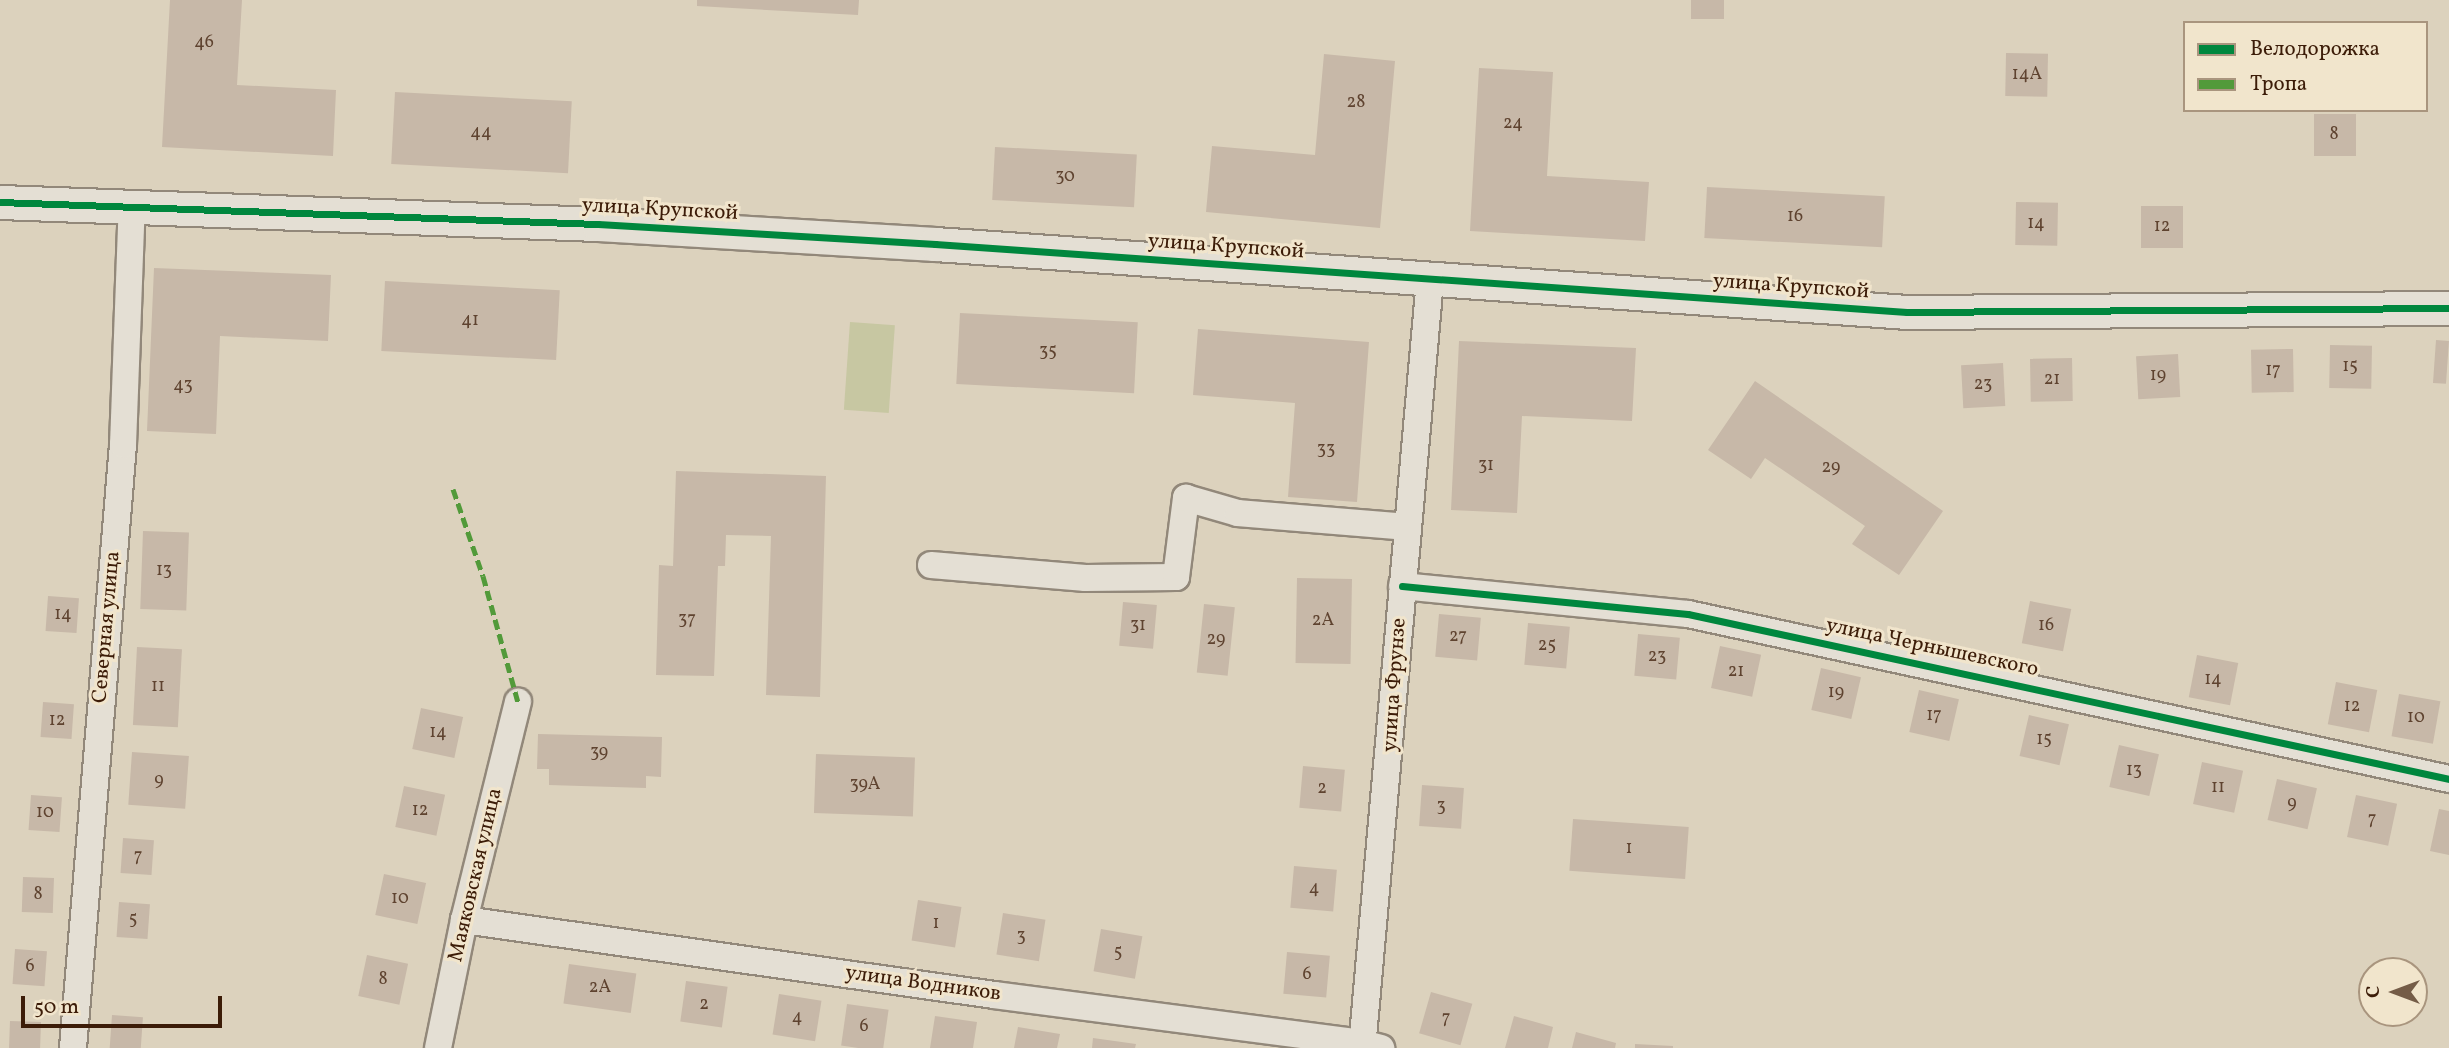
<!DOCTYPE html>
<html>
<head>
<meta charset="utf-8">
<style>
	body { margin:0 }
	#map { position:relative; width:2449px; height:1048px; overflow:hidden; background:#dcd2bd; font-family:Vollkorn,serif }
	div>[style] { position:absolute }
	[style*='--x'] { left:calc(var(--x)*1px); top:calc(var(--y)*1px); width:calc(var(--w)*1px); rotate:calc(var(--a)*1deg) }
	.green>* { inset:0; background:#c7c7a2; transform-origin:0 0 }
	.building>* { inset:0; background:#c7b8a8; transform-origin:0 0 }
	.roads { filter:drop-shadow(2px 0 #92887a) drop-shadow(-2px 0 #92887a) drop-shadow(0 2px #92887a) drop-shadow(0 -2px #92887a) }
	.minor>* { height:26px; margin:-13px; padding:0 13px; transform-origin:13px; border-radius:13px; background:#e4dfd4 }
	.tertiary>* { height:33px; margin:-16.5px; padding:0 16.5px; transform-origin:16.5px; border-radius:16.5px; background:#e4dfd4 }
	.quiet>* { height:5px; margin-top:-2.5px; transform-origin:0; background:repeating-linear-gradient(90deg,#529a3a 0 10px,transparent 0 15px) }
	.cycleway>* { height:7px; margin:-3.5px; padding:0 3.5px; transform-origin:3.5px; border-radius:3.5px; background:#00873e }
	span { translate:-50% -50%; white-space:nowrap; text-align:center; line-height:1.15; -webkit-text-stroke:6px #f1e5cc; paint-order:stroke }
	.number-label { font-size:18px; color:#5f4330 }
	.number-label span { -webkit-text-stroke-width:0 }
	.street-label { font-size:21px; color:#3c1c08 }
	.legend { position:absolute; left:2183px; top:21px; width:245px; height:91px; box-sizing:border-box; background:#f1e5cc; border:2px solid #a9957e; margin:0; padding:9px 12px; list-style:none; font-size:21px; color:#3c1c08 }
	.legend li { display:flex; align-items:center; gap:14px; height:35px }
	.legend b { width:35px; border:2px solid #a9957e }
	.north { position:absolute; left:2358px; top:957px; width:70px; height:70px; box-sizing:border-box; background:#f1e5cc; border:2px solid #a9957e; border-radius:50%; rotate:270deg; font-size:19px; font-weight:700; line-height:28px; text-align:center; color:#3c1c08 }
	.north::after { content:''; display:block; margin:auto; width:24px; height:32px; background:#745c47; clip-path:polygon(50% 0,100% 100%,50% 72%,0 100%) }
	.scale { position:absolute; left:21px; top:996px; width:201px; height:32px; box-sizing:border-box; border:4px solid #3c1c08; border-top:0; padding-left:9px; font-size:21px; line-height:24px; white-space:nowrap; color:#3c1c08; -webkit-text-stroke:5px #f1e5cc; paint-order:stroke }
</style>
</head>
<body>
<div id="map">
	<div class="green">
		<div style="left:850px;top:322px;width:45px;height:88px;rotate:4deg"></div>
	</div>
	<div class="building">
		<div style="clip-path:polygon(170px 0,242px 0,237px 85px,336px 90px,333px 156px,162px 147px)"></div>
		<div style="clip-path:polygon(697px 0,859px 0,858px 15px,697px 6px)"></div>
		<div style="left:1691px;top:0;width:33px;height:19px"></div>
		<div style="left:2006px;top:53px;width:42px;height:43px;rotate:1deg"></div>
		<div style="clip-path:polygon(1324px 54px,1395px 61px,1380px 228px,1206px 212px,1212px 146px,1315px 155px)"></div>
		<div style="clip-path:polygon(1479px 68px,1553px 72px,1547px 176px,1649px 182px,1645px 241px,1470px 231px)"></div>
		<div style="left:395px;top:92px;width:177px;height:72px;rotate:3deg"></div>
		<div style="left:2314px;top:114px;width:42px;height:42px"></div>
		<div style="left:995px;top:147px;width:142px;height:53px;rotate:3deg"></div>
		<div style="left:1707px;top:187px;width:178px;height:51px;rotate:3deg"></div>
		<div style="left:2016px;top:202px;width:42px;height:43px;rotate:1deg"></div>
		<div style="left:2141px;top:206px;width:42px;height:42px"></div>
		<div style="clip-path:polygon(154px 268px,331px 275px,328px 341px,220px 336px,216px 434px,147px 431px)"></div>
		<div style="left:385px;top:281px;width:175px;height:70px;rotate:3deg"></div>
		<div style="left:960px;top:313px;width:178px;height:71px;rotate:3deg"></div>
		<div style="clip-path:polygon(1198px 329px,1369px 342px,1357px 502px,1288px 497px,1295px 403px,1193px 395px)"></div>
		<div style="left:2436px;top:340px;width:13px;height:43px;rotate:4deg"></div>
		<div style="clip-path:polygon(1459px 341px,1636px 348px,1632px 421px,1522px 416px,1517px 513px,1451px 510px)"></div>
		<div style="left:2330px;top:345px;width:42px;height:43px;rotate:1deg"></div>
		<div style="left:2293px;top:349px;width:43px;height:42px;rotate:89deg"></div>
		<div style="left:2178px;top:354px;width:43px;height:42px;rotate:87deg"></div>
		<div style="left:2072px;top:358px;width:43px;height:42px;rotate:89deg"></div>
		<div style="left:2003px;top:363px;width:43px;height:42px;rotate:87deg"></div>
		<div style="clip-path:polygon(1755px 381px,1943px 511px,1899px 575px,1852px 544px,1865px 526px,1765px 458px,1751px 479px,1708px 450px)"></div>
		<div style="clip-path:polygon(676px 471px,826px 476px,820px 697px,766px 695px,771px 536px,726px 535px,725px 566px,718px 566px,714px 676px,656px 675px,659px 565px,673px 566px)"></div>
		<div style="left:143px;top:531px;width:46px;height:78px;rotate:2deg"></div>
		<div style="left:1297px;top:578px;width:55px;height:85px;rotate:1deg"></div>
		<div style="left:48px;top:596px;width:31px;height:35px;rotate:4deg"></div>
		<div style="left:2030px;top:601px;width:42px;height:43px;rotate:11deg"></div>
		<div style="left:1123px;top:602px;width:34px;height:44px;rotate:5deg"></div>
		<div style="left:1204px;top:604px;width:31px;height:69px;rotate:6deg"></div>
		<div style="left:1439px;top:614px;width:42px;height:43px;rotate:5deg"></div>
		<div style="left:1528px;top:623px;width:42px;height:42px;rotate:5deg"></div>
		<div style="left:1638px;top:634px;width:42px;height:42px;rotate:5deg"></div>
		<div style="left:1720px;top:646px;width:42px;height:43px;rotate:12deg"></div>
		<div style="left:137px;top:647px;width:45px;height:78px;rotate:3deg"></div>
		<div style="left:2197px;top:655px;width:42px;height:43px;rotate:11deg"></div>
		<div style="left:1821px;top:668px;width:41px;height:43px;rotate:13deg"></div>
		<div style="left:2336px;top:682px;width:42px;height:43px;rotate:11deg"></div>
		<div style="left:1919px;top:690px;width:41px;height:43px;rotate:13deg"></div>
		<div style="left:2399px;top:694px;width:42px;height:43px;rotate:10deg"></div>
		<div style="left:43px;top:702px;width:31px;height:35px;rotate:4deg"></div>
		<div style="left:421px;top:708px;width:43px;height:42px;rotate:12deg"></div>
		<div style="left:2029px;top:715px;width:41px;height:42px;rotate:13deg"></div>
		<div style="clip-path:polygon(538px 734px,662px 737px,661px 777px,646px 776px,646px 788px,549px 785px,549px 769px,537px 769px)"></div>
		<div style="left:2119px;top:745px;width:41px;height:43px;rotate:13deg"></div>
		<div style="left:132px;top:752px;width:57px;height:53px;rotate:4deg"></div>
		<div style="left:816px;top:754px;width:99px;height:59px;rotate:2deg"></div>
		<div style="left:2202px;top:762px;width:42px;height:43px;rotate:12deg"></div>
		<div style="left:1303px;top:766px;width:42px;height:42px;rotate:5deg"></div>
		<div style="left:2277px;top:779px;width:41px;height:42px;rotate:13deg"></div>
		<div style="left:1422px;top:785px;width:42px;height:41px;rotate:4deg"></div>
		<div style="left:404px;top:786px;width:42px;height:42px;rotate:12deg"></div>
		<div style="left:31px;top:795px;width:31px;height:35px;rotate:4deg"></div>
		<div style="left:2356px;top:795px;width:42px;height:43px;rotate:12deg"></div>
		<div style="clip-path:polygon(2439px 809px,2449px 811px,2449px 855px,2430px 851px)"></div>
		<div style="left:1573px;top:819px;width:116px;height:52px;rotate:4deg"></div>
		<div style="left:123px;top:838px;width:31px;height:35px;rotate:4deg"></div>
		<div style="left:1294px;top:866px;width:43px;height:42px;rotate:5deg"></div>
		<div style="left:384px;top:874px;width:43px;height:42px;rotate:12deg"></div>
		<div style="left:23px;top:877px;width:31px;height:35px;rotate:2deg"></div>
		<div style="left:918px;top:900px;width:44px;height:41px;rotate:9deg"></div>
		<div style="left:119px;top:902px;width:31px;height:35px;rotate:4deg"></div>
		<div style="left:1003px;top:913px;width:43px;height:42px;rotate:9deg"></div>
		<div style="left:1101px;top:929px;width:42px;height:43px;rotate:10deg"></div>
		<div style="left:15px;top:949px;width:32px;height:35px;rotate:4deg"></div>
		<div style="left:1287px;top:952px;width:43px;height:42px;rotate:5deg"></div>
		<div style="left:367px;top:955px;width:42px;height:42px;rotate:12deg"></div>
		<div style="left:569px;top:964px;width:68px;height:40px;rotate:8deg"></div>
		<div style="left:686px;top:981px;width:42px;height:41px;rotate:8deg"></div>
		<div style="left:1431px;top:992px;width:43px;height:43px;rotate:16deg"></div>
		<div style="left:779px;top:994px;width:43px;height:41px;rotate:9deg"></div>
		<div style="left:847px;top:1004px;width:42px;height:42px;rotate:8deg"></div>
		<div style="left:112px;top:1015px;width:31px;height:33px;rotate:4deg"></div>
		<div style="clip-path:polygon(935px 1016px,977px 1022px,973px 1048px,930px 1048px)"></div>
		<div style="clip-path:polygon(1514px 1016px,1553px 1027px,1548px 1048px,1505px 1048px)"></div>
		<div style="left:10px;top:1021px;width:31px;height:27px;rotate:2deg"></div>
		<div style="clip-path:polygon(1018px 1027px,1060px 1034px,1057px 1048px,1014px 1048px)"></div>
		<div style="clip-path:polygon(1576px 1032px,1616px 1043px,1615px 1048px,1572px 1048px)"></div>
		<div style="clip-path:polygon(1093px 1038px,1136px 1044px,1135px 1048px,1092px 1048px)"></div>
		<div style="clip-path:polygon(1635px 1044px,1673px 1046px,1673px 1048px,1635px 1048px)"></div>
	</div>
	<div class="roads">
		<div class="minor">
			<div style="--x:931;--y:565;--w:155;--a:4.8"></div>
			<div style="--x:1085;--y:578;--w:91;--a:-0.6"></div>
			<div style="--x:1176;--y:577;--w:80;--a:-82.8"></div>
			<div style="--x:1186;--y:498;--w:54;--a:16.1"></div>
			<div style="--x:1238;--y:513;--w:170;--a:4.7"></div>
			<div style="--x:1402;--y:586;--w:287;--a:5.6"></div>
			<div style="--x:1688;--y:614;--w:779;--a:12.23"></div>
			<div style="--x:464;--y:920;--w:535;--a:8.05"></div>
			<div style="--x:994;--y:995;--w:371;--a:7.4"></div>
			<div style="--x:1362;--y:1043;--w:20;--a:15"></div>
			<div style="--x:73;--y:1048;--w:605;--a:-85.26"></div>
			<div style="--x:123;--y:445;--w:240;--a:-87.9"></div>
			<div style="--x:438;--y:1048;--w:131;--a:-78.5"></div>
			<div style="--x:464;--y:920;--w:225;--a:-76.1"></div>
			<div style="--x:1362;--y:1048;--w:771;--a:-84.94"></div>
		</div>
		<div class="tertiary">
			<div style="--x:0;--y:202;--w:598;--a:2.11"></div>
			<div style="--x:598;--y:224;--w:338;--a:3.4"></div>
			<div style="--x:935;--y:244;--w:974;--a:4"></div>
			<div style="--x:1907;--y:312;--w:542;--a:-0.42"></div>
		</div>
	</div>
	<div class="quiet">
		<div style="--x:453;--y:489;--w:92;--a:71"></div>
		<div style="--x:483;--y:576;--w:131;--a:74.5"></div>
	</div>
	<div class="cycleway">
		<div style="--x:0;--y:202;--w:598;--a:2.11"></div>
		<div style="--x:598;--y:224;--w:338;--a:3.4"></div>
		<div style="--x:935;--y:244;--w:974;--a:4"></div>
		<div style="--x:1907;--y:312;--w:542;--a:-0.42"></div>
		<div style="--x:1402;--y:586;--w:287;--a:5.6"></div>
		<div style="--x:1688;--y:614;--w:779;--a:12.23"></div>
	</div>
	<div class="number-label">
		<span style="left:204px;top:43px">46</span>
		<span style="left:2027px;top:75px">14А</span>
		<span style="left:1356px;top:103px">28</span>
		<span style="left:1513px;top:124px">24</span>
		<span style="left:481px;top:133px">44</span>
		<span style="left:2334px;top:135px">8</span>
		<span style="left:1065px;top:177px">30</span>
		<span style="left:1795px;top:217px">16</span>
		<span style="left:2036px;top:224px">14</span>
		<span style="left:2162px;top:227px">12</span>
		<span style="left:470px;top:321px">41</span>
		<span style="left:1048px;top:352px">35</span>
		<span style="left:2350px;top:367px">15</span>
		<span style="left:2273px;top:371px">17</span>
		<span style="left:2158px;top:376px">19</span>
		<span style="left:2052px;top:380px">21</span>
		<span style="left:1983px;top:385px">23</span>
		<span style="left:183px;top:386px">43</span>
		<span style="left:1326px;top:450px">33</span>
		<span style="left:1486px;top:466px">31</span>
		<span style="left:1831px;top:468px">29</span>
		<span style="left:164px;top:571px">13</span>
		<span style="left:63px;top:615px">14</span>
		<span style="left:687px;top:620px">37</span>
		<span style="left:1323px;top:621px">2А</span>
		<span style="left:1138px;top:626px">31</span>
		<span style="left:2046px;top:626px">16</span>
		<span style="left:1458px;top:637px">27</span>
		<span style="left:1216px;top:640px">29</span>
		<span style="left:1547px;top:646px">25</span>
		<span style="left:1657px;top:657px">23</span>
		<span style="left:1736px;top:672px">21</span>
		<span style="left:2213px;top:680px">14</span>
		<span style="left:158px;top:687px">11</span>
		<span style="left:1836px;top:693px">19</span>
		<span style="left:2352px;top:707px">12</span>
		<span style="left:1934px;top:716px">17</span>
		<span style="left:2416px;top:718px">10</span>
		<span style="left:57px;top:721px">12</span>
		<span style="left:438px;top:733px">14</span>
		<span style="left:2044px;top:740px">15</span>
		<span style="left:599px;top:753px">39</span>
		<span style="left:2134px;top:771px">13</span>
		<span style="left:159px;top:781px">9</span>
		<span style="left:865px;top:785px">39А</span>
		<span style="left:2218px;top:788px">11</span>
		<span style="left:1322px;top:789px">2</span>
		<span style="left:2292px;top:804px">9</span>
		<span style="left:1441px;top:807px">3</span>
		<span style="left:420px;top:811px">12</span>
		<span style="left:45px;top:813px">10</span>
		<span style="left:2372px;top:820px">7</span>
		<span style="left:1629px;top:849px">1</span>
		<span style="left:138px;top:857px">7</span>
		<span style="left:1314px;top:889px">4</span>
		<span style="left:38px;top:895px">8</span>
		<span style="left:400px;top:899px">10</span>
		<span style="left:133px;top:920px">5</span>
		<span style="left:936px;top:924px">1</span>
		<span style="left:1021px;top:937px">3</span>
		<span style="left:1118px;top:953px">5</span>
		<span style="left:30px;top:967px">6</span>
		<span style="left:1307px;top:975px">6</span>
		<span style="left:383px;top:980px">8</span>
		<span style="left:600px;top:988px">2А</span>
		<span style="left:704px;top:1005px">2</span>
		<span style="left:797px;top:1018px">4</span>
		<span style="left:1446px;top:1019px">7</span>
		<span style="left:864px;top:1027px">6</span>
	</div>
	<div class="street-label">
		<span style="left:660px;top:210px;rotate:3deg">улица Крупской</span>
		<span style="left:1226px;top:247px;rotate:4deg">улица Крупской</span>
		<span style="left:1791px;top:287px;rotate:4deg">улица Крупской</span>
		<span style="left:107px;top:627px;rotate:-85deg">Северная улица</span>
		<span style="left:1932px;top:648px;rotate:12deg">улица Чернышевского</span>
		<span style="left:1395px;top:685px;rotate:-86deg">улица Фрунзе</span>
		<span style="left:476px;top:875px;rotate:-77deg">Маяковская улица</span>
		<span style="left:923px;top:984px;rotate:8deg">улица Водников</span>
	</div>
	<ul class="legend">
	<li><b style="height:9px;background:#00873e"></b>Велодорожка</li>
	<li><b style="height:9px;background:#529a3a"></b>Тропа</li>
	</ul>
	<div class="north">С</div>
	<div class="scale">50 m</div>
</div>
</body>
</html>
